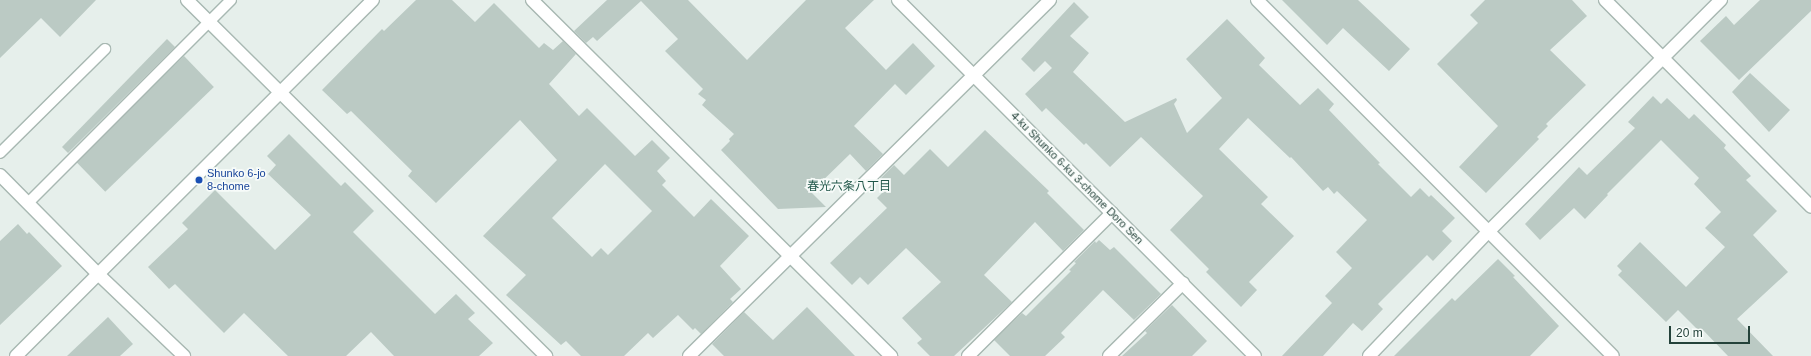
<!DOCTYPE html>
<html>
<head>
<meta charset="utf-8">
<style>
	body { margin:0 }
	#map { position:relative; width:1811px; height:356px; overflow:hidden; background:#e6efeb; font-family:Arial,"Noto Sans JP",sans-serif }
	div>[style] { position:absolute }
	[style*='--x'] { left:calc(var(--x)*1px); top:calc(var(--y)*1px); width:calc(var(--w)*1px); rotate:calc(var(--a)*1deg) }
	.building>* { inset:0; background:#bbcac4; transform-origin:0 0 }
	.roads { filter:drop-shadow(1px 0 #a8b8b2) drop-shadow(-1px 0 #a8b8b2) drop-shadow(0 1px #a8b8b2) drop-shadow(0 -1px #a8b8b2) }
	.lane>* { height:10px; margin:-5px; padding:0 5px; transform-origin:5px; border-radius:5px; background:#fff }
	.street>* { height:12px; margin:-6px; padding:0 6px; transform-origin:6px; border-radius:6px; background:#fff }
	.dots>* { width:11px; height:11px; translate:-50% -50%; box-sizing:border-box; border:2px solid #f7fbf9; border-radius:50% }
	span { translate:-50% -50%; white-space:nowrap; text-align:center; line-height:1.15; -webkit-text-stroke:3.5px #f7fbf9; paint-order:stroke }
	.transit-label { font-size:11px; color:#164399 }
	.left { translate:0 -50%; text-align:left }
	.street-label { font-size:11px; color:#24423a }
	.neighbourhood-label { font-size:12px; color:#1f5548 }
	.scale { position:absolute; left:1669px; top:326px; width:81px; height:18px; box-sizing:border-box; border:2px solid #24423a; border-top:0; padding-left:5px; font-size:12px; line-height:14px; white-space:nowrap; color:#24423a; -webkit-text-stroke:3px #f7fbf9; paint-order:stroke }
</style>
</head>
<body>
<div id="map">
	<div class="building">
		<div style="clip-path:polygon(0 0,96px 0,60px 37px,41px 18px,0 58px)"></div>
		<div style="clip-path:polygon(evenodd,416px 0,452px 0,475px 22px,494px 3px,539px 48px,544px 43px,553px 50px,563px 41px,576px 54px,549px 84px,579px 116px,587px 108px,635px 156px,652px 140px,670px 158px,657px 171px,666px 181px,662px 185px,694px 217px,711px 199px,749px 236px,720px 266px,741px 289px,730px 299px,733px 302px,701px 334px,695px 328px,693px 330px,678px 315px,653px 338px,648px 333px,624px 356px,581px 356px,566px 341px,561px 345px,506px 295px,526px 275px,483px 236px,557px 160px,520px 120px,436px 203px,408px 176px,412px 171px,351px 111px,347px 114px,322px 90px,382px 29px,384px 31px,416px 0,605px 164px,652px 211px,608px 255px,601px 248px,592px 257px,552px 218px,605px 164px)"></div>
		<div style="clip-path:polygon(607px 0,688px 0,747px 60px,806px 0,874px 0,845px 28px,886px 70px,913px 43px,935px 66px,906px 95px,895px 84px,854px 126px,883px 154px,866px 171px,850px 154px,811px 192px,826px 207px,778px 209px,721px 150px,730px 141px,729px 139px,734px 134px,702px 105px,706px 100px,698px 94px,703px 89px,665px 51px,678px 39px,641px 1px,597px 41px,593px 37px,586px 43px,574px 31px)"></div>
		<div style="clip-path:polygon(1282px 0,1358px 0,1410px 49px,1389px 71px,1343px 28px,1327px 45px)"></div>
		<div style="clip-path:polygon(1485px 0,1572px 0,1587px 16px,1550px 50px,1586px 85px,1546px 124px,1548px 126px,1537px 137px,1539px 139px,1486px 193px,1459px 167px,1498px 126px,1437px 64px,1478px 23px,1470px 15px)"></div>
		<div style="clip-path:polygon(1760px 0,1811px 0,1811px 11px,1739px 80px,1700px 41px,1726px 16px,1734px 25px)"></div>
		<div style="clip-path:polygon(1074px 2px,1089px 17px,1070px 36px,1089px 53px,1073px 72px,1125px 122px,1176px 98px,1177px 100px,1174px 104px,1187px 133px,1222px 98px,1186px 59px,1227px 19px,1265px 58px,1259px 65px,1300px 105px,1318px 88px,1334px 104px,1329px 110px,1380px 163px,1378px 164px,1411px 197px,1420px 188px,1429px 197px,1431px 195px,1455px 218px,1442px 231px,1452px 241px,1433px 261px,1427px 255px,1378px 304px,1383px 309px,1362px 331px,1353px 323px,1323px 356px,1282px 356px,1332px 303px,1325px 296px,1352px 268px,1336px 252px,1367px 220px,1337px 191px,1334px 194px,1328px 187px,1323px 191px,1291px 157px,1290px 158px,1248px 118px,1219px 149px,1268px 197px,1261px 204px,1294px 236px,1249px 282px,1257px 290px,1241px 307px,1206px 272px,1209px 269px,1170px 230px,1203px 196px,1141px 137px,1110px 167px,1086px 143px,1084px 145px,1046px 108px,1042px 112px,1025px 94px,1052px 68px,1045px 61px,1034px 72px,1021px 59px)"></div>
		<div style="clip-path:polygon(167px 39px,175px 47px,68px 153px,62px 147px)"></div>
		<div style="left:184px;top:56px;width:43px;height:151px;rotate:46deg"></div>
		<div style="clip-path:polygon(1750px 73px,1790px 110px,1769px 132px,1732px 92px)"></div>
		<div style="clip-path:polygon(1653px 96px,1661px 104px,1667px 98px,1689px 119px,1694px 114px,1726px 145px,1724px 148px,1751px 176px,1746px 180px,1777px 211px,1753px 235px,1788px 272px,1737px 319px,1773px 356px,1728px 356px,1702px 329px,1700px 332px,1678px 310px,1666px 322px,1618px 275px,1622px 271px,1617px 266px,1640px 242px,1686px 287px,1725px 247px,1705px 228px,1721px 212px,1694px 184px,1699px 178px,1661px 140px,1607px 194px,1608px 195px,1585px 219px,1574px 208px,1540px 240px,1525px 224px,1579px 167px,1587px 175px,1635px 128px,1628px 122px)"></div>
		<div style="clip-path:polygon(985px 130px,1049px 191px,1047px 193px,1084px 230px,1063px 251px,1035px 222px,984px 275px,1012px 302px,954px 356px,930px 356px,917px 343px,922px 339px,902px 318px,941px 282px,906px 248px,868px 285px,860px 277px,852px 285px,830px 263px,887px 208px,877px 198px,885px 190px,877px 182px,894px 165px,904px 175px,930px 149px,948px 167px)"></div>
		<div style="clip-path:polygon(289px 134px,341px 186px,345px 182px,374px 211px,353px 232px,435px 314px,456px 294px,475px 313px,468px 319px,493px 343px,479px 356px,394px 356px,371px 332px,346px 356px,288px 356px,244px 313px,224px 333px,175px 284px,169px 289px,148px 267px,188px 229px,182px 223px,215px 190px,275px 250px,311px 215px,268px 174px,276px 165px,267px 156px)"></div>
		<div style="clip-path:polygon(18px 224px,27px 234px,29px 232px,62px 266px,0 325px,0 241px)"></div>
		<div style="clip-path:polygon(1099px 240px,1110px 250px,1114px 247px,1161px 294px,1134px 320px,1103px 290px,1061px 333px,1065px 337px,1045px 356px,1010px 356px,994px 340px,1022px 313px,1026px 316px,1071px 271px,1069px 270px,1076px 263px,1074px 262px,1095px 241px,1096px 243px)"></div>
		<div style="clip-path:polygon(1498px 259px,1515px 276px,1513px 277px,1559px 326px,1530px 356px,1394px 356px,1452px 298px,1455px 301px)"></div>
		<div style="clip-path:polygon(1172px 305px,1207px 341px,1192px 356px,1122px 356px,1147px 333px,1145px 331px)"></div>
		<div style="clip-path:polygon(807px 307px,855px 356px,724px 356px,712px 344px,744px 312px,773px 340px)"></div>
		<div style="clip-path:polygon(108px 317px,133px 344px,120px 356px,67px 356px)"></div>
	</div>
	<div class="roads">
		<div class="lane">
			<div style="--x:0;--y:153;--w:148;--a:-44.7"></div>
			<div style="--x:28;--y:203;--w:287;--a:-45"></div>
		</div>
		<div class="street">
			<div style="--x:187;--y:0;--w:506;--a:44.76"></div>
			<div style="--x:532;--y:0;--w:506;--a:44.76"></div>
			<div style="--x:898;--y:0;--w:504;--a:44.92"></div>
			<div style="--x:1257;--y:0;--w:503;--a:45"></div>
			<div style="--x:1605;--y:0;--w:292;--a:45.1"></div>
			<div style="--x:0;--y:175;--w:139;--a:45.3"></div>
			<div style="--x:98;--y:274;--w:119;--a:43.6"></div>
			<div style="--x:16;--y:356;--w:504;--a:-44.92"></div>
			<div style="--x:689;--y:356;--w:507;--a:-44.6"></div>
			<div style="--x:968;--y:356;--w:203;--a:-44.8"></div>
			<div style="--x:1109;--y:356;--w:104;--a:-44.6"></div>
			<div style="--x:1369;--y:356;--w:172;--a:-46.2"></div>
			<div style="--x:1488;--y:232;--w:329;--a:-44.9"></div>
		</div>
	</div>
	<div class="dots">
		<div style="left:199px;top:180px;background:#1a4fb4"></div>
	</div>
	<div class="transit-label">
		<span class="left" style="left:207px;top:180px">Shunko 6-jo<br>8-chome</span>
	</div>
	<div class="street-label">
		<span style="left:1077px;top:178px;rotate:45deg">4-ku Shunko 6-ku 3-chome Doro Sen</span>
	</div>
	<div class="neighbourhood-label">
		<span style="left:849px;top:187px">春光六条八丁目</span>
	</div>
	<div class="scale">20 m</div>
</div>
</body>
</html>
